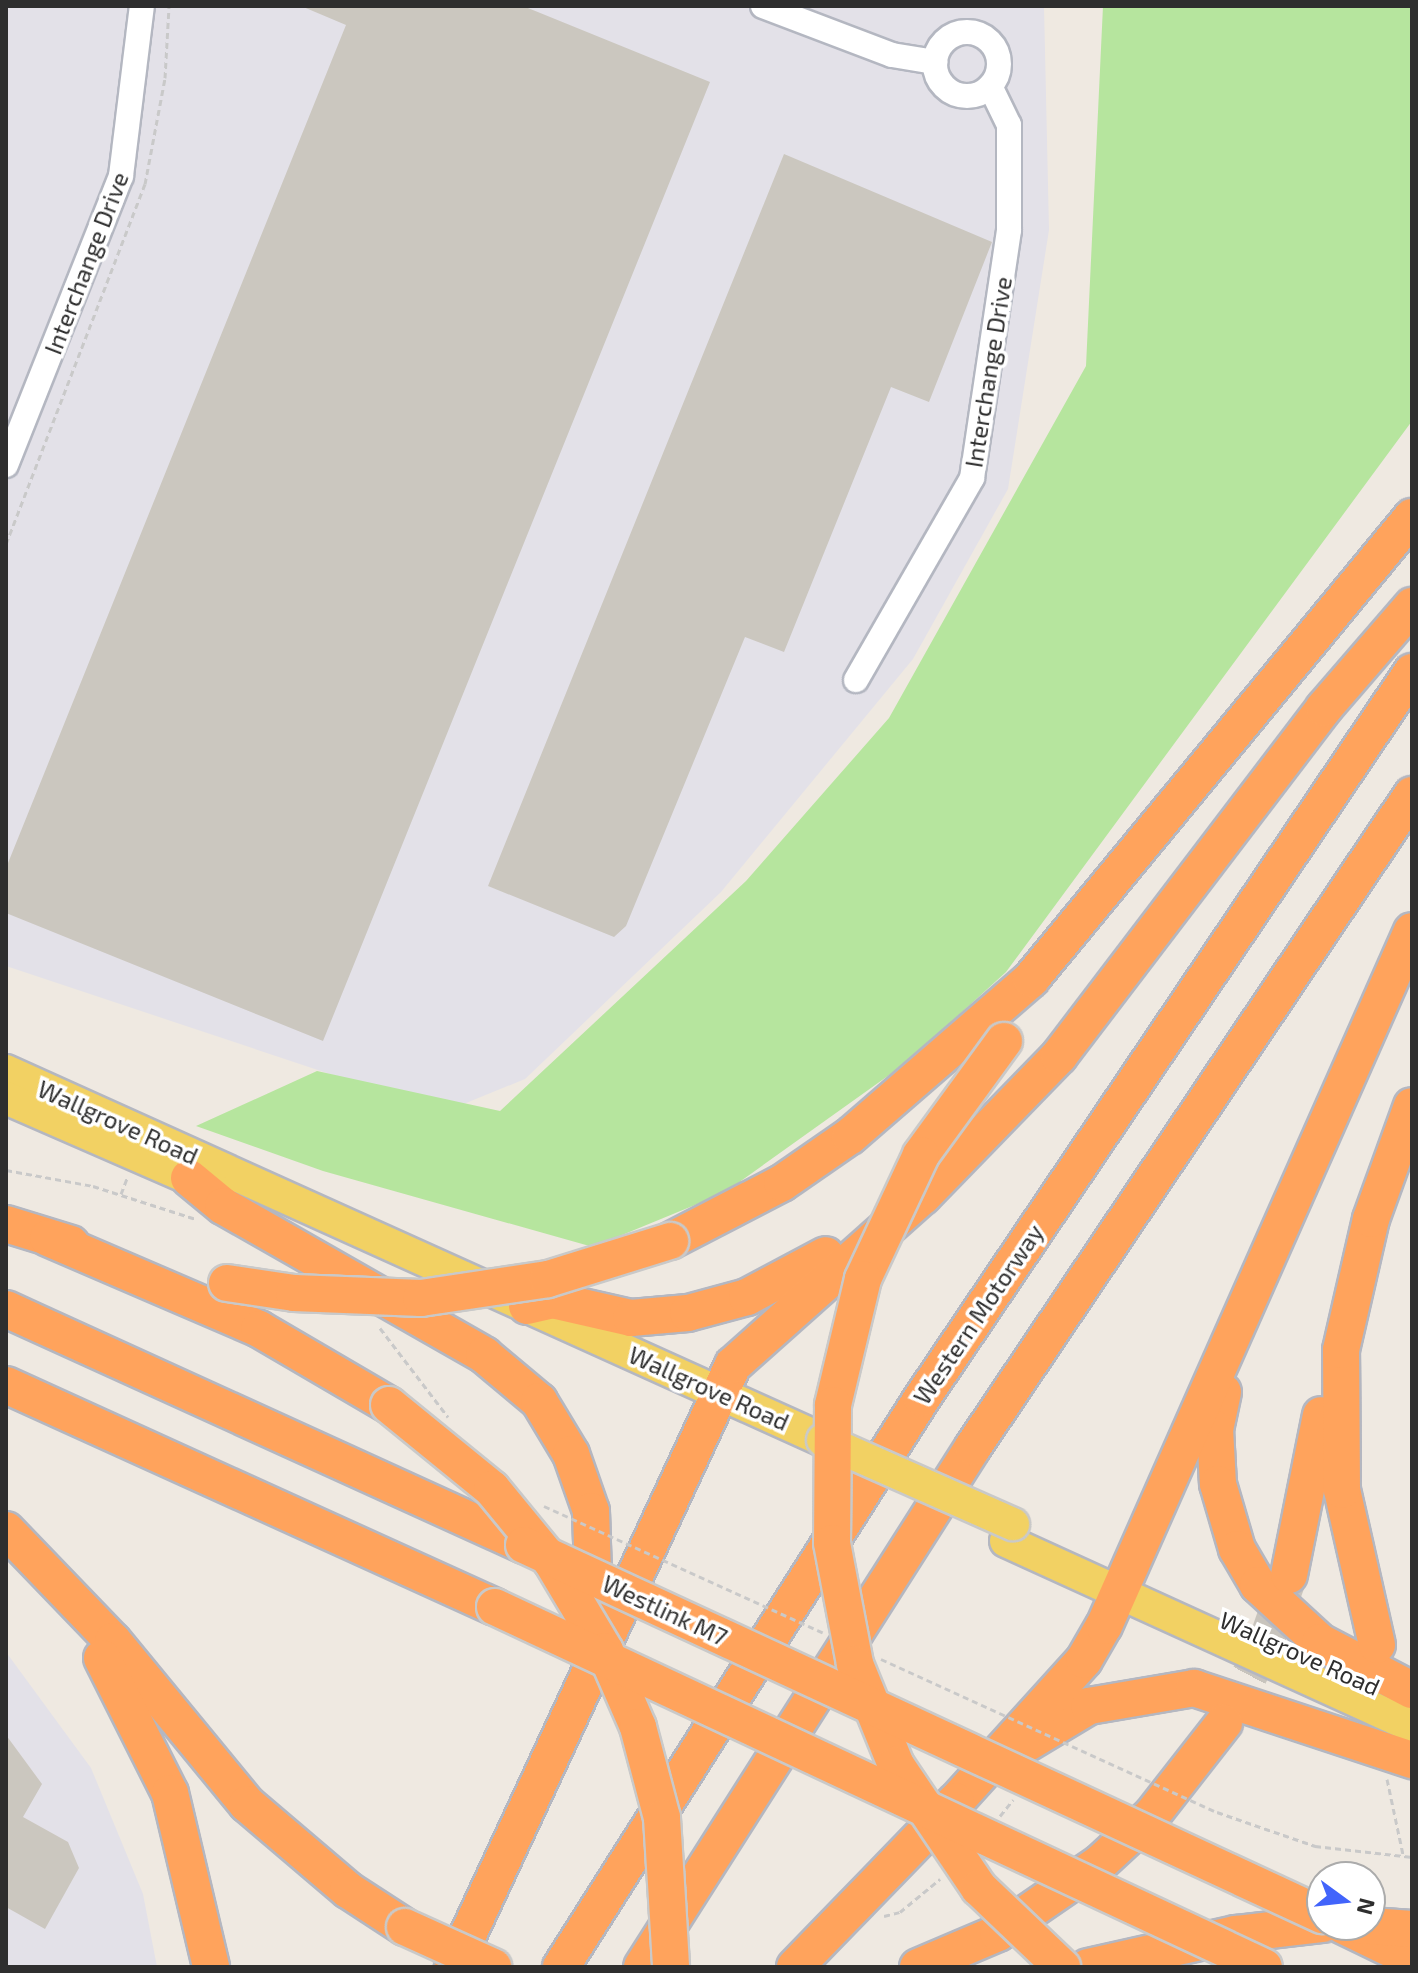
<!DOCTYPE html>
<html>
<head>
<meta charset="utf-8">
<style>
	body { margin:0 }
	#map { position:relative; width:1418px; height:1973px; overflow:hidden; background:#efe9e1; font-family:"Exo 2",sans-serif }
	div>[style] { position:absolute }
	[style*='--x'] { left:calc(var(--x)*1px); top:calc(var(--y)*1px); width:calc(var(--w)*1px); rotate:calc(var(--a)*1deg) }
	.industrial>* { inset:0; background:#e3e1e8 }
	.green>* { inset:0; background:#b6e59e }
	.building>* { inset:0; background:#cbc7bf }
	.highway-tunnel>* { height:36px; margin-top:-18px; transform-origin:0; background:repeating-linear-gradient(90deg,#c8c4bd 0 36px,transparent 0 54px) }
	.path>* { height:3px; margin-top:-1.5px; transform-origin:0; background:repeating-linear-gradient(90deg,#c9c9c9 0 6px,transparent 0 10px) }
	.roads { filter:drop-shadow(2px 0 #b4b7c1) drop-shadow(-2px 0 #b4b7c1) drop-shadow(0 2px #b4b7c1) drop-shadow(0 -2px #b4b7c1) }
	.minor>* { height:24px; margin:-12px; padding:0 12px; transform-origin:12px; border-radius:12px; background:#fff }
	.minor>.ring { margin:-12px; padding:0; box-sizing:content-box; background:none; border:24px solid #fff; border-radius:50% }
	.major>* { height:32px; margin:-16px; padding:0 16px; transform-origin:16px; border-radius:16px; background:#f2d163 }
	.highway>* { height:36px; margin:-18px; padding:0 18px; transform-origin:18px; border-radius:18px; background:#ffa35c }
	.path-bridge>* { height:3px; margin-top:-1.5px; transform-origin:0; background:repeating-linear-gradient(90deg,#c9c9c9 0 6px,transparent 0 10px) }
	.bridges { filter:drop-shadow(2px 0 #c9c9c9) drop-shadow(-2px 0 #c9c9c9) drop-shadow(0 2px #c9c9c9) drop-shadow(0 -2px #c9c9c9) }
	.major-bridge>* { height:32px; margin:-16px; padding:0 16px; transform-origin:16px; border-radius:16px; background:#f2d163 }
	.highway-bridge>* { height:36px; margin:-18px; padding:0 18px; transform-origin:18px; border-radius:18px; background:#ffa35c }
	span { translate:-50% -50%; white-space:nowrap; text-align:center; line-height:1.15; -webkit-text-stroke:7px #fff; paint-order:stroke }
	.street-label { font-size:24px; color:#2e2e2e }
	.frame { position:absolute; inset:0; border:8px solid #2e2e2e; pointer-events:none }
	.north { position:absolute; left:1306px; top:1861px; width:80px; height:80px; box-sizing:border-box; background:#fff; border:2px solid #ababab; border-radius:50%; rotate:105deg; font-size:22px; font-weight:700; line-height:32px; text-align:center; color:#2e2e2e }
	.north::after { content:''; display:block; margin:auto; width:28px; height:36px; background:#4264fb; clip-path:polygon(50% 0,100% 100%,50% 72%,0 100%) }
</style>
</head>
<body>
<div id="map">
	<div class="industrial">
		<div style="clip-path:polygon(6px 6px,1044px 6px,1049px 230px,1008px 489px,913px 659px,721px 892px,525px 1079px,444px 1112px,6px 966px)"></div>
		<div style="clip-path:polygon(6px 1652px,91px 1768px,143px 1894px,157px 1967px,6px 1967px)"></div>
	</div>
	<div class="green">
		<div style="clip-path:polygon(1103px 6px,1412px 6px,1412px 421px,1006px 972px,906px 1063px,724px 1193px,593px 1247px,323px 1171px,196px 1126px,317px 1071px,500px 1111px,746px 881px,889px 718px,1086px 366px)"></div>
	</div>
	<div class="building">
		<div style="clip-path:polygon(301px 6px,523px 6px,710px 82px,323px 1041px,6px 913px,6px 868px,346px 25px)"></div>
		<div style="clip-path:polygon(784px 154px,992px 242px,929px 402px,891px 387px,784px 652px,745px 637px,626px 926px,614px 937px,488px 886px)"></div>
		<div style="clip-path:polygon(6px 1735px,42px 1784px,23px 1817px,68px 1842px,79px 1868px,45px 1929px,6px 1907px)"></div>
	</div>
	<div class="highway-tunnel">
		<div style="--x:1224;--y:1723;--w:85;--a:-61.9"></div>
		<div style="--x:1264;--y:1648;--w:75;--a:-70.6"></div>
	</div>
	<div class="path">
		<div style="--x:6;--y:544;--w:386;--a:-68.9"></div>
		<div style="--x:145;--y:184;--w:108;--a:-79.3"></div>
		<div style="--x:165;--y:78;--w:72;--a:-86.8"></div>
		<div style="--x:6;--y:1170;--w:88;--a:10.4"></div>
		<div style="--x:93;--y:1186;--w:108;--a:17.8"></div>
		<div style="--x:121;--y:1194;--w:19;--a:-69"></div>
		<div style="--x:380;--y:1328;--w:112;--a:52.6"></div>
		<div style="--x:1387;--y:1779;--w:77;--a:78"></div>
		<div style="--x:1217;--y:1812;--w:104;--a:19.1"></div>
		<div style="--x:1315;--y:1846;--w:98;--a:6.5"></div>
		<div style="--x:1000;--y:1816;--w:21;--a:-51"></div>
		<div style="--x:884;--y:1916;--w:16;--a:-14"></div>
		<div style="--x:900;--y:1912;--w:52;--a:-39.5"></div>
	</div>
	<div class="roads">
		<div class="minor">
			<div style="--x:763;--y:6;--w:138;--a:20.8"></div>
			<div style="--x:892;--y:55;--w:44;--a:9.2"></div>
			<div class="ring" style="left:935px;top:32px;width:40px;height:40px"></div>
			<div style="--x:6;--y:465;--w:311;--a:-68.3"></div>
			<div style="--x:121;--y:176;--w:171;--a:-83"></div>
			<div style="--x:856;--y:680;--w:233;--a:-60.1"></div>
			<div style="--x:972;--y:478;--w:251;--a:-81.5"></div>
			<div style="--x:1009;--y:230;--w:105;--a:-90"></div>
			<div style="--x:1009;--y:125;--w:43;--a:-116"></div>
		</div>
		<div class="major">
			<div style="--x:6;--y:1071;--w:896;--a:24.31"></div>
			<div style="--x:6;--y:1098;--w:227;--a:23.6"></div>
			<div style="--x:1006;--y:1541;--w:446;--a:24.5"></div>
		</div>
		<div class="highway">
			<div style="--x:189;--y:1178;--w:44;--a:39.5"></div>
			<div style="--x:223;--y:1206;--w:301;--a:29.7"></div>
			<div style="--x:484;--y:1355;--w:72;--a:39.9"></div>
			<div style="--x:539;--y:1401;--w:62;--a:58.9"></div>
			<div style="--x:571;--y:1454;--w:60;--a:70.7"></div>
			<div style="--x:591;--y:1511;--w:95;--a:88.2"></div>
			<div style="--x:6;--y:1224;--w:68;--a:17.1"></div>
			<div style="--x:48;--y:1238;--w:230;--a:23.3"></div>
			<div style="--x:259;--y:1329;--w:151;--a:30.3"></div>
			<div style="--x:670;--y:1241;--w:126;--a:-27.4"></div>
			<div style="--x:782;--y:1183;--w:83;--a:-34.7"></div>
			<div style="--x:850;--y:1136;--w:240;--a:-40.9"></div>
			<div style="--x:1031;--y:979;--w:599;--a:-50.49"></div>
			<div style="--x:527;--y:1306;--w:26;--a:-13"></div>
			<div style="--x:552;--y:1300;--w:81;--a:12.8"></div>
			<div style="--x:631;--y:1318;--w:57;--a:-5"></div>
			<div style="--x:688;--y:1313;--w:61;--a:-15.2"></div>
			<div style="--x:747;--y:1297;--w:89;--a:-28"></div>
			<div style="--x:6;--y:1309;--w:569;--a:24.49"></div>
			<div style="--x:6;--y:1385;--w:537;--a:24.42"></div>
			<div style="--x:1223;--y:1392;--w:38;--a:102"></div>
			<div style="--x:1215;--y:1429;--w:55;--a:86.9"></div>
			<div style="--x:1218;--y:1484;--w:68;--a:73.7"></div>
			<div style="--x:1237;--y:1549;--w:42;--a:59.7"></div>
			<div style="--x:1258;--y:1585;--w:84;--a:42.6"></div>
			<div style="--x:1320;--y:1642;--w:104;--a:27.6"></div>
			<div style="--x:6;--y:1530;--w:154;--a:46.1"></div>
			<div style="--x:113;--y:1641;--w:211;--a:50.6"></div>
			<div style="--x:247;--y:1804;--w:133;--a:40.4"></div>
			<div style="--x:348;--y:1890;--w:68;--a:33"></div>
			<div style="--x:1289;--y:1575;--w:163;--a:-78.7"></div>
			<div style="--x:1377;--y:1645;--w:159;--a:-102.7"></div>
			<div style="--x:1342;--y:1490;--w:140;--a:-90.4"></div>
			<div style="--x:1341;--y:1350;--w:134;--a:-77.1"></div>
			<div style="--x:1371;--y:1219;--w:120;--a:-70.1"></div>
			<div style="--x:102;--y:1658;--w:151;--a:63.3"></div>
			<div style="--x:170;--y:1793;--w:179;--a:76.7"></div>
			<div style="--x:1019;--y:1748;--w:82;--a:-31"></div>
			<div style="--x:1089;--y:1706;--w:107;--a:-9.7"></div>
			<div style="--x:1194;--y:1688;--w:230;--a:18.3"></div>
			<div style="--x:959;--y:1798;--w:186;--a:-47.8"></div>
			<div style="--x:1084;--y:1660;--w:39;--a:-60"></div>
			<div style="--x:1104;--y:1626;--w:760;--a:-66.1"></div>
			<div style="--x:1342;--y:1925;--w:78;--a:25.9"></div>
			<div style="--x:1357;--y:1925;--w:55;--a:4.2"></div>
			<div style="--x:453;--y:1967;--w:664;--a:-65.06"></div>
			<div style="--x:733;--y:1365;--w:254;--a:-41.7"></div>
			<div style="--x:923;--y:1196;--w:195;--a:-45.8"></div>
			<div style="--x:1059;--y:1056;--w:437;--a:-52.7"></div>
			<div style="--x:1324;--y:708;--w:135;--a:-49.2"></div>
			<div style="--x:561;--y:1967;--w:674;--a:-57.61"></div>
			<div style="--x:922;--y:1398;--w:876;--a:-55.98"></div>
			<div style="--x:642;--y:1967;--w:616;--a:-57.52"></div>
			<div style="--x:973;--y:1447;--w:786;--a:-56.05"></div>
			<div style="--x:795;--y:1967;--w:231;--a:-45.9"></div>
			<div style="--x:918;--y:1967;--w:87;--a:-23"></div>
			<div style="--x:998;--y:1933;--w:124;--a:-34.5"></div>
			<div style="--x:1100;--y:1863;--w:71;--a:-42.7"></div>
			<div style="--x:1152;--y:1815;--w:117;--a:-52"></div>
			<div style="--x:1088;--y:1967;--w:152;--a:-12.6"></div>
			<div style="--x:1236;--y:1934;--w:87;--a:-6.6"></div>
		</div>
	</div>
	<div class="path-bridge">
		<div style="--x:544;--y:1506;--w:307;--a:24.4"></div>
		<div style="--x:881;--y:1659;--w:369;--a:24.5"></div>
	</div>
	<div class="bridges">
		<div class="major-bridge">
			<div style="--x:823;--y:1440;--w:208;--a:23.9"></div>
		</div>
		<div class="highway-bridge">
			<div style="--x:1004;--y:1041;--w:141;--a:126.1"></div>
			<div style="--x:921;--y:1155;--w:137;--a:115.1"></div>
			<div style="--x:863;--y:1279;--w:130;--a:103.4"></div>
			<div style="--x:833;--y:1405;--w:138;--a:90.4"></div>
			<div style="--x:832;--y:1543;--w:123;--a:79.2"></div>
			<div style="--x:855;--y:1664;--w:109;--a:67.9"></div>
			<div style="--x:896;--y:1765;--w:148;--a:56"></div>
			<div style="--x:979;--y:1888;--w:115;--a:43.6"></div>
			<div style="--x:227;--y:1283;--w:68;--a:8.5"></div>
			<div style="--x:294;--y:1293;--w:127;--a:2.3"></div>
			<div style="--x:421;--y:1298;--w:128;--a:-8.5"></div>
			<div style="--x:548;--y:1279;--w:128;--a:-17.3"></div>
			<div style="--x:389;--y:1405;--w:133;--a:39.2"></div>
			<div style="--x:492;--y:1489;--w:94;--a:50.6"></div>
			<div style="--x:552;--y:1562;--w:104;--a:59.2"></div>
			<div style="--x:605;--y:1651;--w:83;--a:66.5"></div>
			<div style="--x:638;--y:1727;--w:94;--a:75.2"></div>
			<div style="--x:662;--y:1818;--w:149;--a:86.5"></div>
			<div style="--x:524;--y:1545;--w:880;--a:24.88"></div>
			<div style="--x:495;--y:1607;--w:849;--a:25.09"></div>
			<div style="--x:405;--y:1927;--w:97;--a:24.4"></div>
		</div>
	</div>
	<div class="street-label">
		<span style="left:86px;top:263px;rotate:-69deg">Interchange Drive</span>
		<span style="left:988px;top:372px;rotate:-81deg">Interchange Drive</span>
		<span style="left:118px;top:1122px;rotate:24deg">Wallgrove Road</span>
		<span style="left:978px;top:1314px;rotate:-56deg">Western Motorway</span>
		<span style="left:709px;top:1388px;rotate:24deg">Wallgrove Road</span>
		<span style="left:665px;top:1610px;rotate:25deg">Westlink M7</span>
		<span style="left:1300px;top:1653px;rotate:24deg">Wallgrove Road</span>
	</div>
	<div class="frame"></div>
	<div class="north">N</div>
</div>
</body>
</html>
